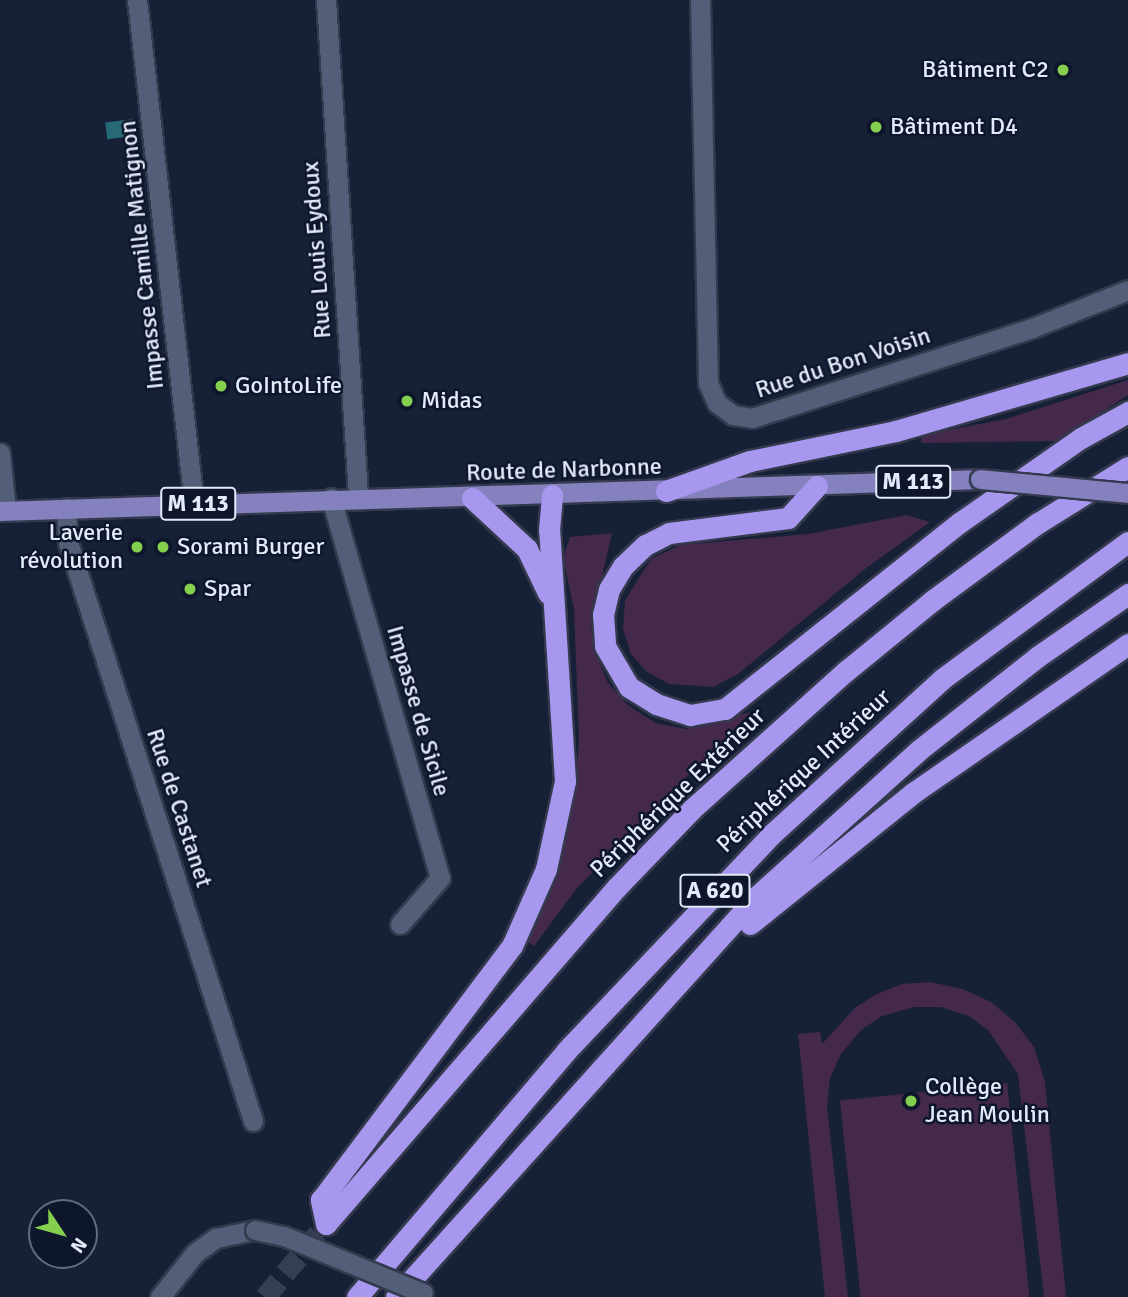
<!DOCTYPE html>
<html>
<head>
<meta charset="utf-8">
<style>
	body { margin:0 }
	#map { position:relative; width:1128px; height:1297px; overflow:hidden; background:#162036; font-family:Signika,sans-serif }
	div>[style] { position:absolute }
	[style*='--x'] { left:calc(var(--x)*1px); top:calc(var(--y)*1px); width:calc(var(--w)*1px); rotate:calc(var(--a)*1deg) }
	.green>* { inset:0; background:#44294d; transform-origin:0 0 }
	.water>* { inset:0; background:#286976; transform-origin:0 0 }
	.motorway-tunnel>* { height:21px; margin-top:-10.5px; transform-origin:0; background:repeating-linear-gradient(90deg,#353e53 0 21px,transparent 0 31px) }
	.roads { filter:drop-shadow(2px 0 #343a4d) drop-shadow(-2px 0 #343a4d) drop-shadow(0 2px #343a4d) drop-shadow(0 -2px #343a4d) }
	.minor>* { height:19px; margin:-9.5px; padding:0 9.5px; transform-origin:9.5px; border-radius:9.5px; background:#535f78 }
	.primary>* { height:19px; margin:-9.5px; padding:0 9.5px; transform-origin:9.5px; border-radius:9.5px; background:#8581bf }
	.motorway>* { height:21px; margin:-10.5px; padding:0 10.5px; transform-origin:10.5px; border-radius:10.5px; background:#a797ef }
	.bridges { filter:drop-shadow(2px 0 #343a4d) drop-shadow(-2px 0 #343a4d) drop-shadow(0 2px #343a4d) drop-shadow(0 -2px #343a4d) }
	.minor-bridge>* { height:19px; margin:-9.5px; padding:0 9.5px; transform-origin:9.5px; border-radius:9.5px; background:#535f78 }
	.primary-bridge>* { height:19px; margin:-9.5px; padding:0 9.5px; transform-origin:9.5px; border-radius:9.5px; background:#8581bf }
	.dots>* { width:19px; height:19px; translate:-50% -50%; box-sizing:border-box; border:4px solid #0d162b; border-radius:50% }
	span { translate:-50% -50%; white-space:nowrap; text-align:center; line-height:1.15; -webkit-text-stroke:5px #0d162b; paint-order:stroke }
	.shield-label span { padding:2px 5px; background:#0d162b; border:2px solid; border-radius:5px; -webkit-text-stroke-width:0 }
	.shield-label { font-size:23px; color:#e3eafa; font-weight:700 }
	.poi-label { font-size:24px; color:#e3eafa }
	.right { translate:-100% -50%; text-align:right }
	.left { translate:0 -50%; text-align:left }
	.street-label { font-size:24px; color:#e3eafa }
	.north { position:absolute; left:28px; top:1199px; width:70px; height:70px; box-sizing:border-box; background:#0d162b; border:2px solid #636b7e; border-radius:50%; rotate:126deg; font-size:19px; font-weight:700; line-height:28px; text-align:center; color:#e3eafa }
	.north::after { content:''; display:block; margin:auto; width:24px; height:32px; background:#84cf4d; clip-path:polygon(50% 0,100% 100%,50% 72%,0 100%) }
</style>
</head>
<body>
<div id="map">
	<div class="green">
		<div style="clip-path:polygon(1128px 380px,1128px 395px,1059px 441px,921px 443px,922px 435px,1006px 419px)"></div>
		<div style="clip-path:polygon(907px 515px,930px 522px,865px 569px,738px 674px,713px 687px,669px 684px,647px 672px,631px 654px,623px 629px,625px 600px,651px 559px,680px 545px,808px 534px)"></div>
		<div style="clip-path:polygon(612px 533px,591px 625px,595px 652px,608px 683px,629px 706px,656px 723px,686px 729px,751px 712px,577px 888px,534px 946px,527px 941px,561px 855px,575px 793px,579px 739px,574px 609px,563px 558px,570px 537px)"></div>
		<div style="clip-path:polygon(930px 982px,963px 989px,991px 1002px,1015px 1022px,1034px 1047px,1045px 1082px,1066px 1297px,1044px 1297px,1018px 1074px,988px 1030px,969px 1016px,941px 1007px,914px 1007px,882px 1016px,861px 1030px,841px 1054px,830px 1078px,827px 1107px,848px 1297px,825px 1297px,798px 1034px,820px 1032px,822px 1044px,856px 1007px,877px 994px,902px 984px)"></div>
		<div style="left:1007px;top:1083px;width:215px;height:168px;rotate:84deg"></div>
	</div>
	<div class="water">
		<div style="left:133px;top:119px;width:17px;height:28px;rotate:83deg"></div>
	</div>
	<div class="motorway-tunnel">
		<div style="--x:265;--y:1297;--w:95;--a:-50.1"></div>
	</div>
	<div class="roads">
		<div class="minor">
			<div style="--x:137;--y:0;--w:507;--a:83.55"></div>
			<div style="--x:326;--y:0;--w:498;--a:86.3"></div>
			<div style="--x:700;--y:0;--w:383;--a:88.8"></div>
			<div style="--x:708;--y:383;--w:22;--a:66"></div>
			<div style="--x:717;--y:403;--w:20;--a:37"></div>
			<div style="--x:733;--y:415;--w:19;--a:9"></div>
			<div style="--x:752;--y:418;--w:26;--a:-18"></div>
			<div style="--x:777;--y:410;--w:268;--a:-17.8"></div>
			<div style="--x:1032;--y:328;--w:103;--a:-21.6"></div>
			<div style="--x:0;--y:453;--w:57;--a:84"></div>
			<div style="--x:331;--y:498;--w:395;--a:74"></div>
			<div style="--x:440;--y:878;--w:61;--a:131"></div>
			<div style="--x:66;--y:508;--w:34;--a:87"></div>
			<div style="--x:68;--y:542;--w:608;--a:72.28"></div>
			<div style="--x:160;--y:1297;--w:56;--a:-51.5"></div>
			<div style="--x:195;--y:1253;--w:26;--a:-36"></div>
			<div style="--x:216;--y:1238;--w:40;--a:-12"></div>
		</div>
		<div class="primary">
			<div style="--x:0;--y:511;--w:981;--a:-1.87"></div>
		</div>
		<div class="motorway">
			<div style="--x:817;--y:486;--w:43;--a:132.2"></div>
			<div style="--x:788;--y:518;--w:120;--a:172.8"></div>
			<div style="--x:669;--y:533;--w:27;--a:153"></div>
			<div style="--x:645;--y:545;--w:30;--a:136"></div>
			<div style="--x:623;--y:566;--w:27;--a:121"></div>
			<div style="--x:609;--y:589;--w:26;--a:103"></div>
			<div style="--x:603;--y:614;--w:32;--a:86"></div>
			<div style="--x:605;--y:646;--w:48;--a:59.7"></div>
			<div style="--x:629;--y:687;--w:32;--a:32"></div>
			<div style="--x:656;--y:704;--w:36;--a:18"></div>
			<div style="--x:690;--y:715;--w:36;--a:-10"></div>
			<div style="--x:725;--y:709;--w:299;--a:-38.5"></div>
			<div style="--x:959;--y:523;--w:149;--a:-34.9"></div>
			<div style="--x:1081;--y:438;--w:54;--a:-29"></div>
			<div style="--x:666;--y:491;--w:89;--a:-19.7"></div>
			<div style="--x:750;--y:461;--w:149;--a:-11.6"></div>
			<div style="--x:896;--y:431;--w:242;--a:-16.3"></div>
			<div style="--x:472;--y:498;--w:75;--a:42.8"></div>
			<div style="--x:527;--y:549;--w:49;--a:64.5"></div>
			<div style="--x:750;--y:924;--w:209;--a:-38.8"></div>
			<div style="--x:913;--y:793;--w:262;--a:-34.7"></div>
			<div style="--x:326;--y:1224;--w:445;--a:-49.2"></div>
			<div style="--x:617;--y:887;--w:108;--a:-46.1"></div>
			<div style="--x:692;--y:809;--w:207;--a:-41.9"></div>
			<div style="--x:846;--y:671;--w:112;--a:-39.2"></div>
			<div style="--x:933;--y:600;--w:130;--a:-36.3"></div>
			<div style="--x:1038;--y:523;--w:106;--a:-31.9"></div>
			<div style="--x:326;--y:1224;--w:25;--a:-102"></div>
			<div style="--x:321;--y:1200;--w:318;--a:-53.1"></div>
			<div style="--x:512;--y:946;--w:84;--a:-66.2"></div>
			<div style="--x:546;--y:869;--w:90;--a:-77.8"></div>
			<div style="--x:565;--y:781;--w:252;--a:-93.6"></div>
			<div style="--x:549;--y:530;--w:35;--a:-85"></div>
			<div style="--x:357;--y:1297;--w:324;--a:-49.6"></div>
			<div style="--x:567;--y:1050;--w:299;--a:-46.5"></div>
			<div style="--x:773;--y:833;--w:229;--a:-42.3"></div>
			<div style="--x:942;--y:679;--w:231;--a:-36.4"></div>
			<div style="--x:396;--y:1297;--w:540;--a:-48"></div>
			<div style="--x:757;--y:896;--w:218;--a:-42"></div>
			<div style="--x:919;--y:750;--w:150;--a:-38.2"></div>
			<div style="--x:1037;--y:657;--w:111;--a:-34.7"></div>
		</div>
	</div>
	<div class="bridges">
		<div class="minor-bridge">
			<div style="--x:255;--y:1230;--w:30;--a:12"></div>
			<div style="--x:284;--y:1236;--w:150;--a:22.3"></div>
		</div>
		<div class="primary-bridge">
			<div style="--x:980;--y:479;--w:149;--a:5.4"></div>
		</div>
	</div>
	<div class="dots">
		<div style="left:1063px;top:70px;background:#84cf4d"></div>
		<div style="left:876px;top:127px;background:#84cf4d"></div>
		<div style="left:221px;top:386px;background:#84cf4d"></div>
		<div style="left:407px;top:401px;background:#84cf4d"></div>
		<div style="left:137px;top:547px;background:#84cf4d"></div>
		<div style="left:163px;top:547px;background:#84cf4d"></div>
		<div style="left:190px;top:589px;background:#84cf4d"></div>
		<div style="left:911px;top:1101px;background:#84cf4d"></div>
	</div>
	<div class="shield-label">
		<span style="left:913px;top:482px">M 113</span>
		<span style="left:198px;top:504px">M 113</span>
		<span style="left:715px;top:891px">A 620</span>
	</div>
	<div class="poi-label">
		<span class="right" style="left:1049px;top:70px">Bâtiment C2</span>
		<span class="left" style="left:890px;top:127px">Bâtiment D4</span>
		<span class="left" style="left:235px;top:386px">GoIntoLife</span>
		<span class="left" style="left:421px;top:401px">Midas</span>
		<span class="right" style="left:123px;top:547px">Laverie<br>révolution</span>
		<span class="left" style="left:177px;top:547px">Sorami Burger</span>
		<span class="left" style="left:204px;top:589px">Spar</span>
		<span class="left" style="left:925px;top:1101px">Collège<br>Jean Moulin</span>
	</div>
	<div class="street-label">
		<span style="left:317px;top:250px;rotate:-94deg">Rue Louis Eydoux</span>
		<span style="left:142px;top:255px;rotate:-96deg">Impasse Camille Matignon</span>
		<span style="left:843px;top:363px;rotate:-18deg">Rue du Bon Voisin</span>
		<span style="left:564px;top:470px;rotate:-2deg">Route de Narbonne</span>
		<span style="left:418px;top:711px;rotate:74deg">Impasse de Sicile</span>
		<span style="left:804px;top:771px;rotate:-43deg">Périphérique Intérieur</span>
		<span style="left:678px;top:793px;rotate:-44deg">Périphérique Extérieur</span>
		<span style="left:179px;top:808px;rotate:72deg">Rue de Castanet</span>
	</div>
	<div class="north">N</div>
</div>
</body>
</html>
